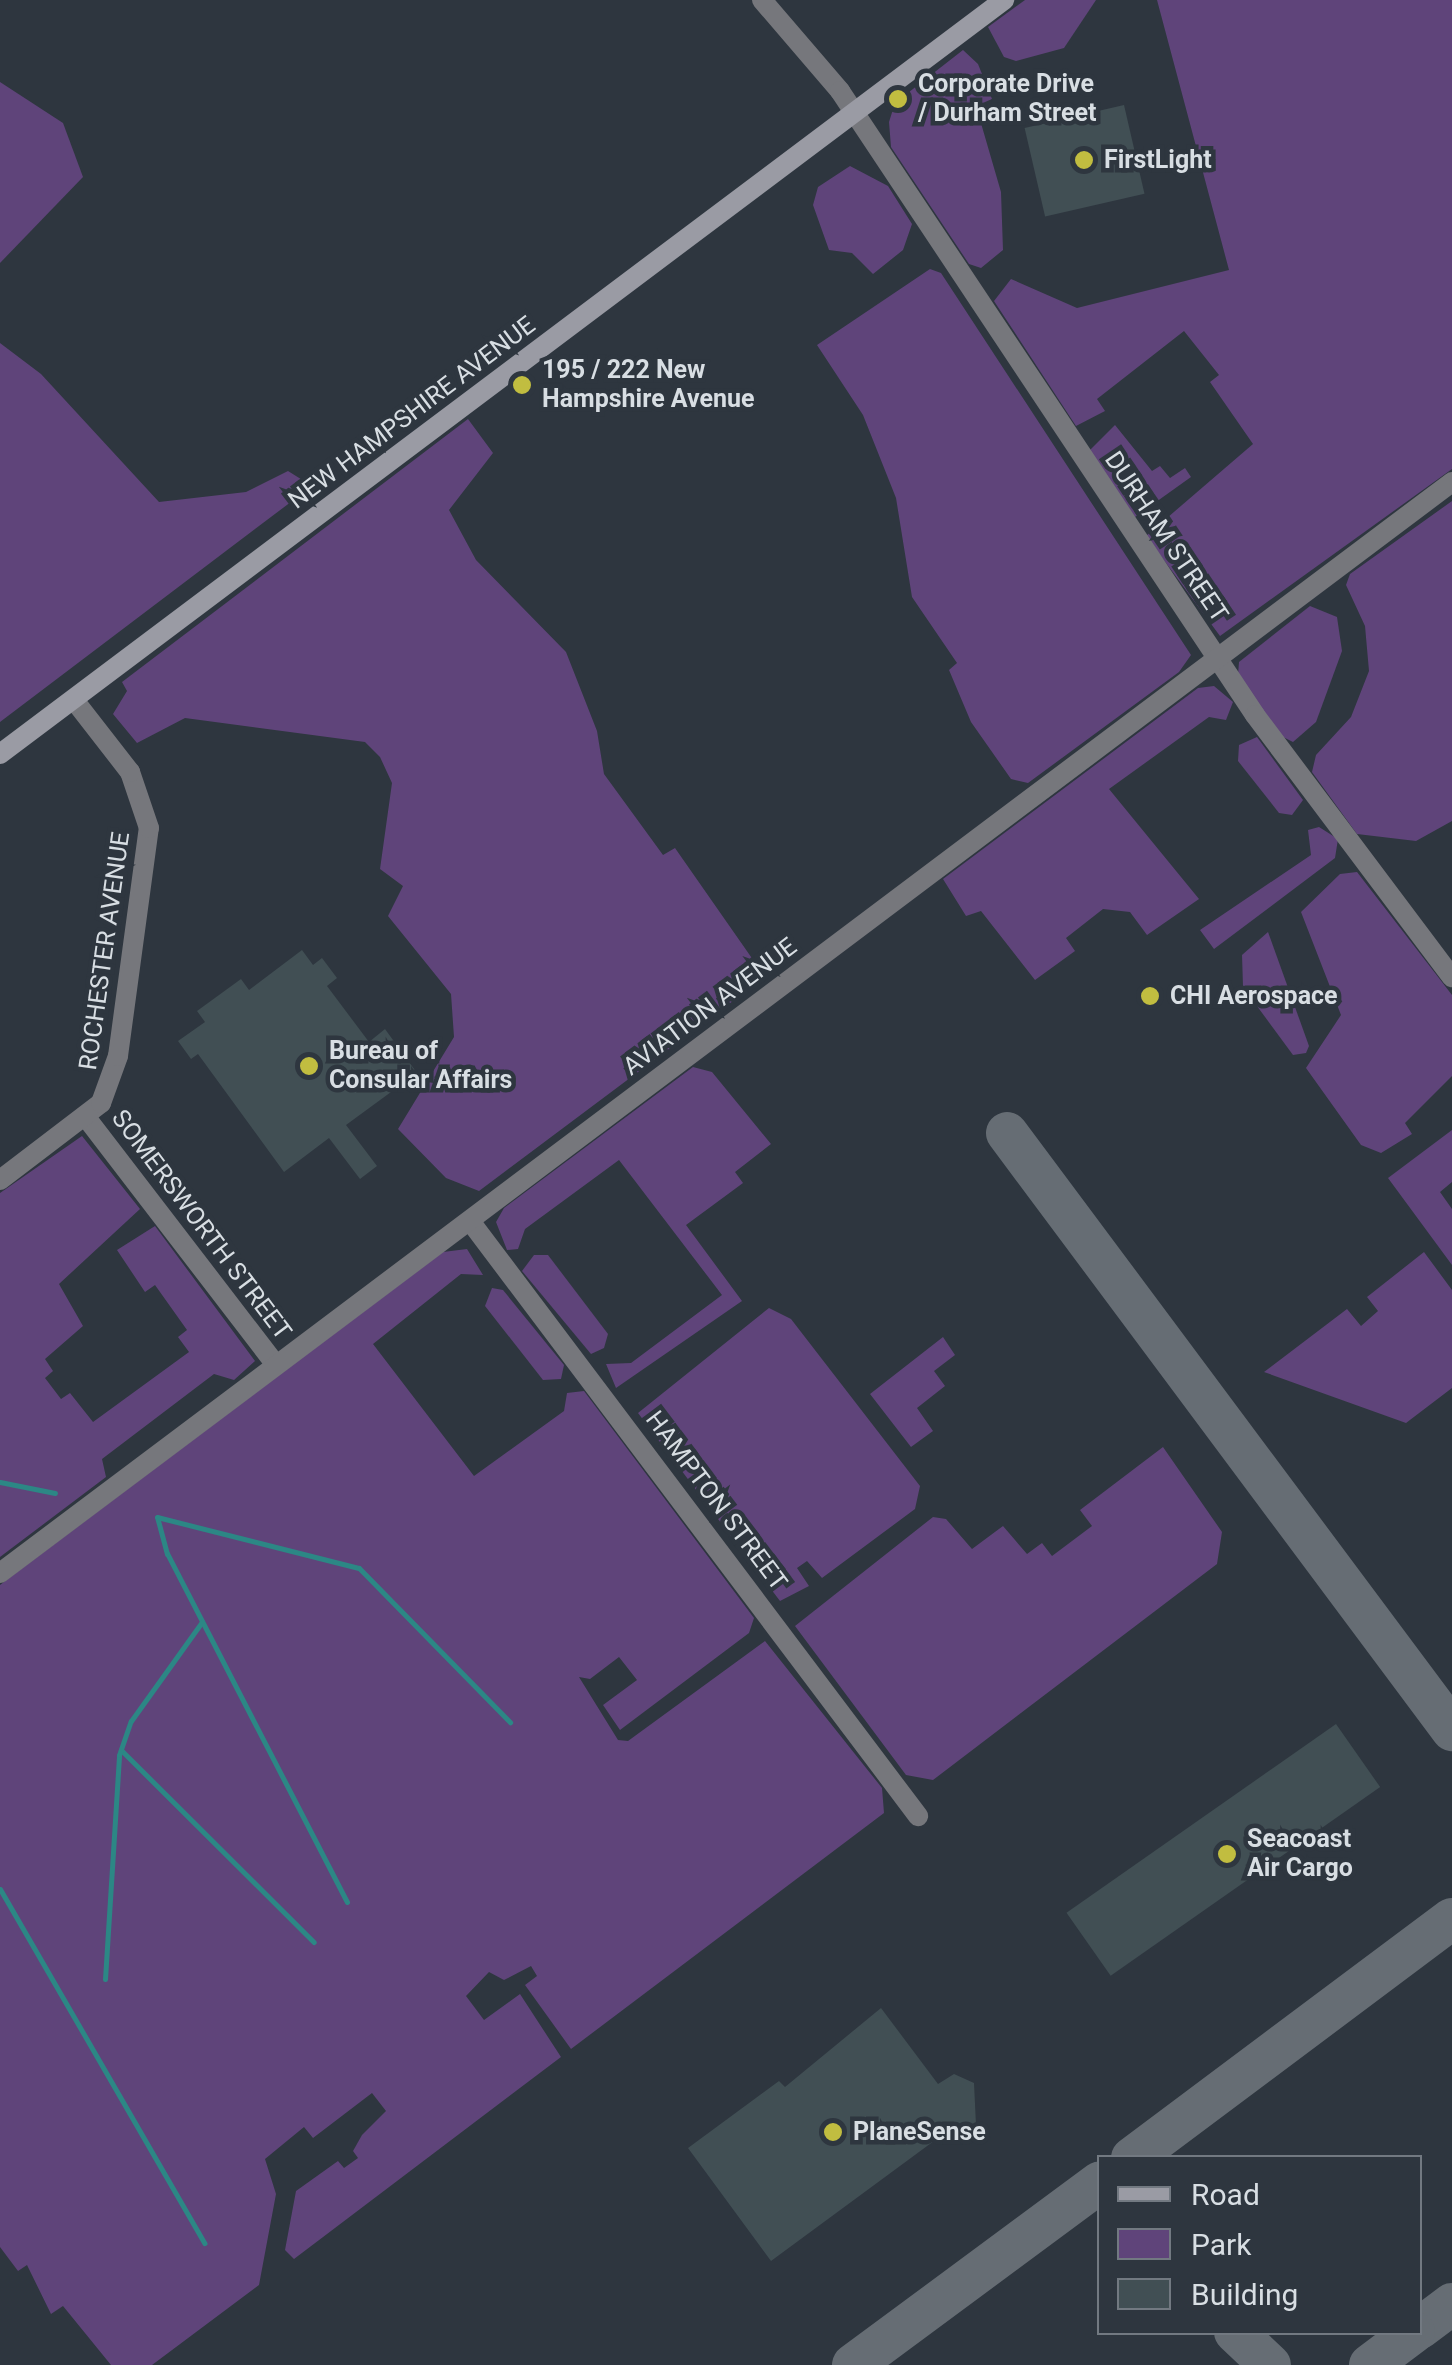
<!DOCTYPE html>
<html>
<head>
<meta charset="utf-8">
<style>
	body { margin:0 }
	#map { position:relative; width:1452px; height:2365px; overflow:hidden; background:#2e363f; font-family:Roboto,sans-serif }
	div>[style] { position:absolute }
	[style*='--x'] { left:calc(var(--x)*1px); top:calc(var(--y)*1px); width:calc(var(--w)*1px); rotate:calc(var(--a)*1deg) }
	.green>* { inset:0; background:#5f447a }
	.stream>* { height:5px; margin:-2.5px; padding:0 2.5px; transform-origin:2.5px; border-radius:2.5px; background:#2c8785 }
	.taxiway>* { height:42px; margin:-21px; padding:0 21px; transform-origin:21px; border-radius:21px; background:#666d74 }
	.building>* { inset:0; background:#414f54; transform-origin:0 0 }
	.street>* { height:20px; margin:-10px; padding:0 10px; transform-origin:10px; border-radius:10px; background:#76777c }
	.secondary>* { height:20px; margin:-10px; padding:0 10px; transform-origin:10px; border-radius:10px; background:#9a9ba4 }
	.dots>* { width:28px; height:28px; translate:-50% -50%; box-sizing:border-box; border:5px solid #2e363f; border-radius:50% }
	span { translate:-50% -50%; white-space:nowrap; text-align:center; line-height:1.15; -webkit-text-stroke:9px #2e363f; paint-order:stroke }
	.poi-label { font-size:25px; color:#d8dee3; font-weight:700 }
	.left { translate:0 -50%; text-align:left }
	.street-label { font-size:25px; color:#d8dee3 }
	.legend { position:absolute; left:1097px; top:2155px; width:325px; height:180px; box-sizing:border-box; background:#2e363f; border:2px solid #727981; margin:0; padding:12px 18px; list-style:none; font-size:30px; color:#d8dee3 }
	.legend li { display:flex; align-items:center; gap:20px; height:50px }
	.legend b { width:50px; border:2px solid #727981 }
</style>
</head>
<body>
<div id="map">
	<div class="green">
		<div style="clip-path:polygon(1025px 0,1096px 0,1064px 48px,1016px 61px,1004px 57px,988px 27px)"></div>
		<div style="clip-path:polygon(1157px 0,1452px 0,1452px 469px,1220px 636px,1146px 536px,1253px 444px,1210px 382px,1219px 375px,1184px 331px,1097px 399px,1105px 411px,1076px 426px,994px 301px,1011px 279px,1077px 308px,1229px 270px)"></div>
		<div style="clip-path:polygon(963px 50px,978px 64px,992px 99px,976px 106px,1001px 192px,1003px 250px,981px 268px,969px 264px,891px 147px,889px 122px,895px 103px)"></div>
		<div style="clip-path:polygon(0 82px,63px 123px,83px 177px,0 263px)"></div>
		<div style="clip-path:polygon(850px 166px,888px 186px,912px 224px,903px 250px,873px 274px,852px 253px,829px 250px,813px 205px,818px 187px)"></div>
		<div style="clip-path:polygon(930px 269px,941px 273px,1191px 655px,1179px 672px,1028px 783px,1011px 779px,971px 722px,949px 670px,957px 663px,912px 597px,896px 498px,863px 415px,817px 345px)"></div>
		<div style="clip-path:polygon(0 343px,41px 374px,159px 502px,246px 492px,288px 471px,312px 486px,0 722px)"></div>
		<div style="clip-path:polygon(468px 419px,493px 453px,449px 510px,476px 560px,566px 652px,597px 731px,604px 774px,663px 855px,675px 848px,765px 977px,479px 1191px,446px 1178px,398px 1129px,454px 1037px,451px 994px,388px 916px,403px 886px,380px 869px,392px 783px,380px 757px,365px 742px,185px 718px,137px 743px,113px 714px,127px 691px,122px 682px)"></div>
		<div style="clip-path:polygon(1115px 425px,1152px 471px,1160px 466px,1170px 478px,1185px 468px,1191px 477px,1135px 517px,1089px 451px)"></div>
		<div style="clip-path:polygon(1452px 501px,1452px 821px,1416px 841px,1357px 834px,1312px 772px,1316px 755px,1351px 717px,1369px 671px,1365px 626px,1346px 585px,1350px 574px)"></div>
		<div style="clip-path:polygon(1310px 606px,1337px 617px,1342px 651px,1316px 722px,1293px 742px,1281px 736px,1238px 675px,1239px 662px)"></div>
		<div style="clip-path:polygon(1214px 686px,1233px 702px,1226px 720px,1209px 717px,1109px 789px,1199px 899px,1147px 935px,1130px 912px,1103px 909px,1066px 938px,1075px 951px,1035px 980px,981px 911px,966px 916px,943px 879px,1198px 688px)"></div>
		<div style="clip-path:polygon(1257px 737px,1303px 800px,1292px 815px,1279px 813px,1238px 761px,1239px 745px)"></div>
		<div style="clip-path:polygon(1319px 827px,1338px 839px,1335px 858px,1214px 949px,1200px 930px,1311px 855px,1308px 830px)"></div>
		<div style="clip-path:polygon(1357px 872px,1452px 995px,1452px 1076px,1405px 1123px,1412px 1134px,1381px 1153px,1361px 1145px,1306px 1068px,1341px 1015px,1301px 912px,1340px 874px)"></div>
		<div style="clip-path:polygon(1268px 932px,1309px 1046px,1306px 1053px,1293px 1055px,1243px 987px,1242px 955px)"></div>
		<div style="clip-path:polygon(693px 1067px,712px 1072px,771px 1144px,735px 1172px,743px 1183px,686px 1225px,742px 1301px,616px 1388px,606px 1364px,631px 1363px,722px 1295px,619px 1160px,525px 1229px,518px 1249px,507px 1250px,496px 1222px,504px 1208px)"></div>
		<div style="clip-path:polygon(1452px 1130px,1452px 1182px,1440px 1192px,1452px 1209px,1452px 1265px,1388px 1178px)"></div>
		<div style="clip-path:polygon(82px 1136px,140px 1209px,59px 1284px,83px 1326px,45px 1359px,53px 1371px,45px 1378px,61px 1399px,70px 1393px,93px 1422px,189px 1352px,178px 1337px,187px 1330px,155px 1285px,145px 1292px,117px 1250px,155px 1226px,255px 1361px,234px 1380px,214px 1374px,102px 1459px,106px 1477px,0 1557px,0 1193px)"></div>
		<div style="clip-path:polygon(467px 1249px,483px 1275px,461px 1274px,373px 1344px,474px 1476px,564px 1411px,567px 1393px,584px 1391px,754px 1618px,749px 1633px,620px 1730px,603px 1705px,637px 1680px,619px 1657px,590px 1679px,579px 1677px,618px 1740px,628px 1741px,765px 1641px,882px 1788px,884px 1813px,571px 2049px,525px 1985px,537px 1976px,531px 1966px,504px 1980px,489px 1972px,466px 1996px,484px 2020px,520px 1994px,561px 2057px,294px 2259px,285px 2250px,296px 2191px,338px 2161px,344px 2168px,358px 2158px,353px 2151px,362px 2135px,386px 2111px,372px 2093px,313px 2138px,304px 2127px,265px 2159px,276px 2194px,259px 2285px,152px 2365px,111px 2365px,63px 2306px,51px 2314px,27px 2265px,18px 2271px,0 2247px,0 1585px,443px 1252px)"></div>
		<div style="clip-path:polygon(1424px 1252px,1452px 1290px,1452px 1388px,1406px 1423px,1264px 1372px,1347px 1309px,1361px 1326px,1378px 1311px,1367px 1297px)"></div>
		<div style="clip-path:polygon(534px 1255px,548px 1255px,608px 1334px,604px 1348px,591px 1354px,522px 1271px)"></div>
		<div style="clip-path:polygon(492px 1288px,503px 1290px,564px 1365px,561px 1379px,543px 1380px,485px 1306px)"></div>
		<div style="clip-path:polygon(769px 1308px,791px 1319px,920px 1486px,915px 1509px,822px 1578px,807px 1561px,797px 1568px,809px 1586px,780px 1601px,638px 1413px)"></div>
		<div style="clip-path:polygon(943px 1337px,955px 1355px,934px 1371px,945px 1386px,917px 1408px,933px 1431px,911px 1447px,870px 1394px)"></div>
		<div style="clip-path:polygon(1163px 1447px,1222px 1532px,1217px 1564px,933px 1780px,906px 1775px,795px 1626px,933px 1517px,946px 1519px,972px 1549px,1003px 1526px,1027px 1554px,1042px 1543px,1052px 1556px,1092px 1526px,1080px 1510px)"></div>
	</div>
	<div class="stream">
		<div style="--x:0;--y:1482;--w:56;--a:11.3"></div>
		<div style="--x:121;--y:1750;--w:272;--a:44.9"></div>
		<div style="--x:0;--y:1889;--w:409;--a:60"></div>
		<div style="--x:347;--y:1902;--w:392;--a:-117.3"></div>
		<div style="--x:167;--y:1554;--w:38;--a:-105"></div>
		<div style="--x:157;--y:1517;--w:208;--a:14.2"></div>
		<div style="--x:359;--y:1568;--w:216;--a:45.6"></div>
		<div style="--x:105;--y:1979;--w:224;--a:-86.4"></div>
		<div style="--x:119;--y:1755;--w:36;--a:-71"></div>
		<div style="--x:131;--y:1721;--w:122;--a:-54.4"></div>
	</div>
	<div class="taxiway">
		<div style="--x:1007;--y:1133;--w:745;--a:53.3"></div>
		<div style="--x:1132;--y:2158;--w:399;--a:-36.8"></div>
		<div style="--x:1420;--y:2328;--w:40;--a:-37"></div>
		<div style="--x:1235;--y:2332;--w:48;--a:43.3"></div>
		<div style="--x:853;--y:2365;--w:307;--a:-36.5"></div>
		<div style="--x:1370;--y:2365;--w:55;--a:-36.9"></div>
	</div>
	<div class="building">
		<div style="left:1124px;top:105px;width:91px;height:102px;rotate:77deg"></div>
		<div style="clip-path:polygon(302px 950px,313px 965px,322px 958px,337px 978px,327px 986px,369px 1042px,385px 1029px,417px 1073px,346px 1125px,377px 1166px,360px 1179px,329px 1138px,284px 1172px,198px 1054px,191px 1059px,178px 1041px,205px 1022px,197px 1011px,241px 979px,249px 990px)"></div>
		<div style="left:1336px;top:1724px;width:77px;height:329px;rotate:55deg"></div>
		<div style="clip-path:polygon(881px 2008px,938px 2084px,954px 2074px,974px 2083px,976px 2125px,938px 2138px,771px 2261px,688px 2148px,779px 2081px,785px 2087px)"></div>
	</div>
	<div class="street">
		<div style="--x:762;--y:0;--w:120;--a:49.4"></div>
		<div style="--x:840;--y:91;--w:749;--a:56.37"></div>
		<div style="--x:1255;--y:715;--w:328;--a:53.1"></div>
		<div style="--x:85;--y:1116;--w:314;--a:52.5"></div>
		<div style="--x:0;--y:1180;--w:127;--a:-37.3"></div>
		<div style="--x:101;--y:1103;--w:50;--a:-70.1"></div>
		<div style="--x:118;--y:1056;--w:230;--a:-82.3"></div>
		<div style="--x:149;--y:828;--w:59;--a:-108.7"></div>
		<div style="--x:130;--y:772;--w:91;--a:-127.9"></div>
		<div style="--x:470;--y:1221;--w:745;--a:53.02"></div>
		<div style="--x:0;--y:1573;--w:1816;--a:-36.92"></div>
	</div>
	<div class="secondary">
		<div style="--x:0;--y:754;--w:1256;--a:-36.91"></div>
	</div>
	<div class="dots">
		<div style="left:898px;top:99px;background:#c1bd40"></div>
		<div style="left:1084px;top:160px;background:#c1bd40"></div>
		<div style="left:522px;top:385px;background:#c1bd40"></div>
		<div style="left:1150px;top:996px;background:#c1bd40"></div>
		<div style="left:309px;top:1066px;background:#c1bd40"></div>
		<div style="left:1227px;top:1854px;background:#c1bd40"></div>
		<div style="left:833px;top:2132px;background:#c1bd40"></div>
	</div>
	<div class="poi-label">
		<span class="left" style="left:918px;top:99px">Corporate Drive<br>/ Durham Street</span>
		<span class="left" style="left:1104px;top:160px">FirstLight</span>
		<span class="left" style="left:542px;top:385px">195 / 222 New<br>Hampshire Avenue</span>
		<span class="left" style="left:1170px;top:996px">CHI Aerospace</span>
		<span class="left" style="left:329px;top:1066px">Bureau of<br>Consular Affairs</span>
		<span class="left" style="left:1247px;top:1854px">Seacoast<br>Air Cargo</span>
		<span class="left" style="left:853px;top:2132px">PlaneSense</span>
	</div>
	<div class="street-label">
		<span style="left:412px;top:413px;rotate:-37deg">NEW HAMPSHIRE AVENUE</span>
		<span style="left:1166px;top:537px;rotate:56deg">DURHAM STREET</span>
		<span style="left:105px;top:951px;rotate:-82deg">ROCHESTER AVENUE</span>
		<span style="left:710px;top:1007px;rotate:-37deg">AVIATION AVENUE</span>
		<span style="left:201px;top:1225px;rotate:53deg">SOMERSWORTH STREET</span>
		<span style="left:716px;top:1501px;rotate:53deg">HAMPTON STREET</span>
	</div>
	<ul class="legend">
	<li><b style="height:12px;background:#9a9ba4"></b>Road</li>
	<li><b style="height:28px;background:#5f447a"></b>Park</li>
	<li><b style="height:28px;background:#414f54"></b>Building</li>
	</ul>
</div>
</body>
</html>
